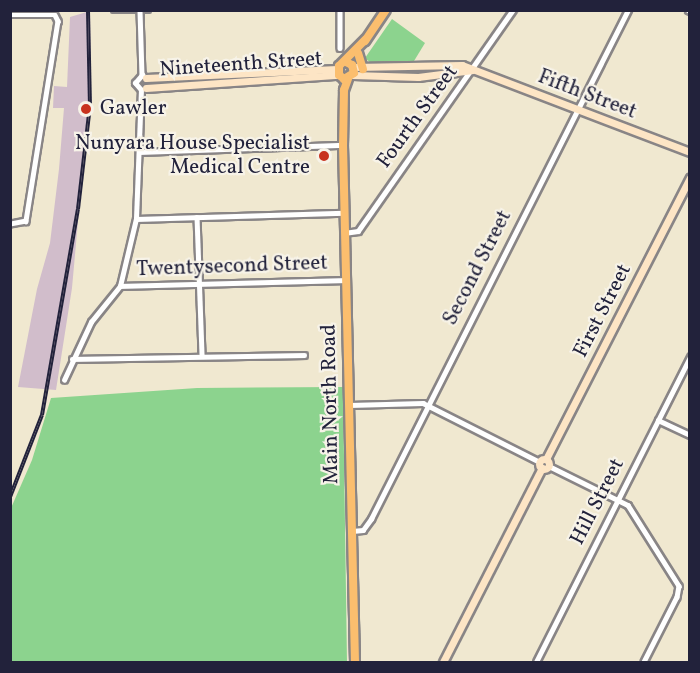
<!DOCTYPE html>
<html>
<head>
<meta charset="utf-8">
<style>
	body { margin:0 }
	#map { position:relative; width:700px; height:673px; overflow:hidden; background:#f0e8d0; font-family:Vollkorn,serif }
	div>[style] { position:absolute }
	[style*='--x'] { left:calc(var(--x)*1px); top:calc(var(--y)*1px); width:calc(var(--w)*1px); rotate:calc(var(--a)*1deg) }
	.industrial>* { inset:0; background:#d1bdcb }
	.green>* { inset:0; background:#8cd38e }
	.roads { filter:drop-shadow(2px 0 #898586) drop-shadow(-2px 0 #898586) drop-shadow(0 2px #898586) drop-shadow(0 -2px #898586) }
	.street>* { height:4.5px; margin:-2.25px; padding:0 2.25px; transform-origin:2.25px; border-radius:2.25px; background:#fff }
	.secondary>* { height:7px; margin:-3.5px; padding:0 3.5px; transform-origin:3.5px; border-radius:3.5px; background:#fde5c5 }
	.secondary>.ring { margin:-3.5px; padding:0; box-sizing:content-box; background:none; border:7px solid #fde5c5; border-radius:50% }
	.primary>* { height:8px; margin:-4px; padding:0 4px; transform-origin:4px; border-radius:4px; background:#fbbe6e }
	.rail>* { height:4px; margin-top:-2px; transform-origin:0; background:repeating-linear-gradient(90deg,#f7f3e8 0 4.5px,#22223b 0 9px); box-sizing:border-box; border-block:2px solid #22223b }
	.dots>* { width:16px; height:16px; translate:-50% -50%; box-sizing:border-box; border:3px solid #f7f3e8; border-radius:50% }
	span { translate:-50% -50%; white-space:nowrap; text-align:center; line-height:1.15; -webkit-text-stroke:4.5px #f7f3e8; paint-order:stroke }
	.street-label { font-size:21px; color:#22223b }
	.poi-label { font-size:21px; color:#22223b }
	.left { translate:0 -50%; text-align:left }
	.right { translate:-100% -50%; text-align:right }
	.frame { position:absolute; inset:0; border:12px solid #22223b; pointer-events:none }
</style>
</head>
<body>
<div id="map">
	<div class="industrial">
		<div style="clip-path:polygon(90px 11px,91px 78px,72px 288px,56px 390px,18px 387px,37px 289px,50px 243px,59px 169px,64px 108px,53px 108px,54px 86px,67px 87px,70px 17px)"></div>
	</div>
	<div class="green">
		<div style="clip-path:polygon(392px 19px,425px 43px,414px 61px,372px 64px,365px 58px)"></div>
		<div style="clip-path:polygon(343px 387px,347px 662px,11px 662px,11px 508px,32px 460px,51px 398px,197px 388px)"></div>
	</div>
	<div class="roads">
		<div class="street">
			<div style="--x:114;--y:10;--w:34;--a:0"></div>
			<div style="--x:340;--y:10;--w:38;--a:90"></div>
			<div style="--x:688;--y:10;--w:2;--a:27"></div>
			<div style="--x:140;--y:11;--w:64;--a:88.2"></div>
			<div style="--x:10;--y:15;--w:45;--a:0"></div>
			<div style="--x:55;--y:15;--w:7;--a:63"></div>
			<div style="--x:58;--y:21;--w:203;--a:99.1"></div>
			<div style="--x:26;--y:221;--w:16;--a:169"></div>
			<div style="--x:141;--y:90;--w:9;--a:-131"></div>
			<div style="--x:135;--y:83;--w:11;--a:-49"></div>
			<div style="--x:141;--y:152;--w:202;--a:-2"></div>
			<div style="--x:197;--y:217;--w:139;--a:87.9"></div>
			<div style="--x:136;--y:219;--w:208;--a:-1.7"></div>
			<div style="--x:344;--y:233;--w:14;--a:-8"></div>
			<div style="--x:358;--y:231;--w:270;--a:-55"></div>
			<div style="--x:120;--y:286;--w:226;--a:-1.5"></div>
			<div style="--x:72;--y:359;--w:232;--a:-1"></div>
			<div style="--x:64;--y:380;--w:64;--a:-65"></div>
			<div style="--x:91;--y:322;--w:46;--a:-51.1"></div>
			<div style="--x:120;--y:286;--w:69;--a:-76.6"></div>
			<div style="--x:136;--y:219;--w:129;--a:-87.8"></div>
			<div style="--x:349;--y:405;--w:74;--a:-1.5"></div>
			<div style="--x:423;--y:403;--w:131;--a:26.8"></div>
			<div style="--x:658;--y:420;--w:35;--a:25"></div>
			<div style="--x:549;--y:466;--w:88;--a:26.3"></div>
			<div style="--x:628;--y:505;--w:96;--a:57.8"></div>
			<div style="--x:679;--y:586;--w:11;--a:100"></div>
			<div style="--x:677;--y:597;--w:73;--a:116.9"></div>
			<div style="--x:352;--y:531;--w:11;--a:-5"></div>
			<div style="--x:363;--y:530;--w:14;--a:-54"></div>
			<div style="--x:371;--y:519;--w:570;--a:-63.21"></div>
			<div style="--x:536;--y:662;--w:342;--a:-63.2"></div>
		</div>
		<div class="secondary">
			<div style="--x:354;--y:67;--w:108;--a:-1.1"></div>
			<div style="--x:462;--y:65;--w:244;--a:20.9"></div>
			<div style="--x:353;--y:75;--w:65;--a:1.8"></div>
			<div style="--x:418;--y:77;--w:55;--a:-7.3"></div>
			<div style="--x:146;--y:78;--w:191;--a:-2.7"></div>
			<div style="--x:146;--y:88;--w:193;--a:-3.9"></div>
			<div class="ring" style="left:539px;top:459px;width:3px;height:3px"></div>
			<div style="--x:546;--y:459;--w:316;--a:-62.9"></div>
			<div style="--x:443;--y:662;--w:218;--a:-63"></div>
		</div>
		<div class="primary">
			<div style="--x:365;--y:41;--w:37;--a:-56"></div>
			<div style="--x:358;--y:53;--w:17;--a:73"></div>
			<div style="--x:346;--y:62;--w:7;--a:27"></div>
			<div style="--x:352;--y:65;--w:8;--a:76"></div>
			<div style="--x:354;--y:73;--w:12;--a:149"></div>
			<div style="--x:344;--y:79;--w:6;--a:-141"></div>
			<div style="--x:339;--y:75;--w:9;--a:-90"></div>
			<div style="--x:339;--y:66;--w:38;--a:-45"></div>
			<div style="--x:348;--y:79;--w:12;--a:110"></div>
			<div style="--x:344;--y:90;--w:55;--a:91"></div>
			<div style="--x:343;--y:145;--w:517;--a:88.67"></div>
		</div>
	</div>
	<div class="rail">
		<div style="--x:10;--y:497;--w:88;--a:-68.7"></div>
		<div style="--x:42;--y:415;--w:209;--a:-80.1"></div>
		<div style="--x:78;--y:209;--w:104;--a:-83.4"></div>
		<div style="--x:90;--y:106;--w:96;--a:-91.2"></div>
	</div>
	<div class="dots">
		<div style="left:86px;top:109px;background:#c8321e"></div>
		<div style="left:324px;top:156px;background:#c8321e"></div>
	</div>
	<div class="street-label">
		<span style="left:241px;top:65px;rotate:-4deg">Nineteenth Street</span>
		<span style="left:587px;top:95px;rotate:21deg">Fifth Street</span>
		<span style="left:418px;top:117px;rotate:-54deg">Fourth Street</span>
		<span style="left:232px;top:267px;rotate:-2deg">Twentysecond Street</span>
		<span style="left:478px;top:268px;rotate:-63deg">Second Street</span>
		<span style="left:603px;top:311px;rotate:-63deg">First Street</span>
		<span style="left:331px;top:404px;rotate:-91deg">Main North Road</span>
		<span style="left:598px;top:502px;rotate:-63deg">Hill Street</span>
	</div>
	<div class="poi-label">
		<span class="left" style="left:100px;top:109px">Gawler</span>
		<span class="right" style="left:310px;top:156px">Nunyara House Specialist<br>Medical Centre</span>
	</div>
	<div class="frame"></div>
</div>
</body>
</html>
